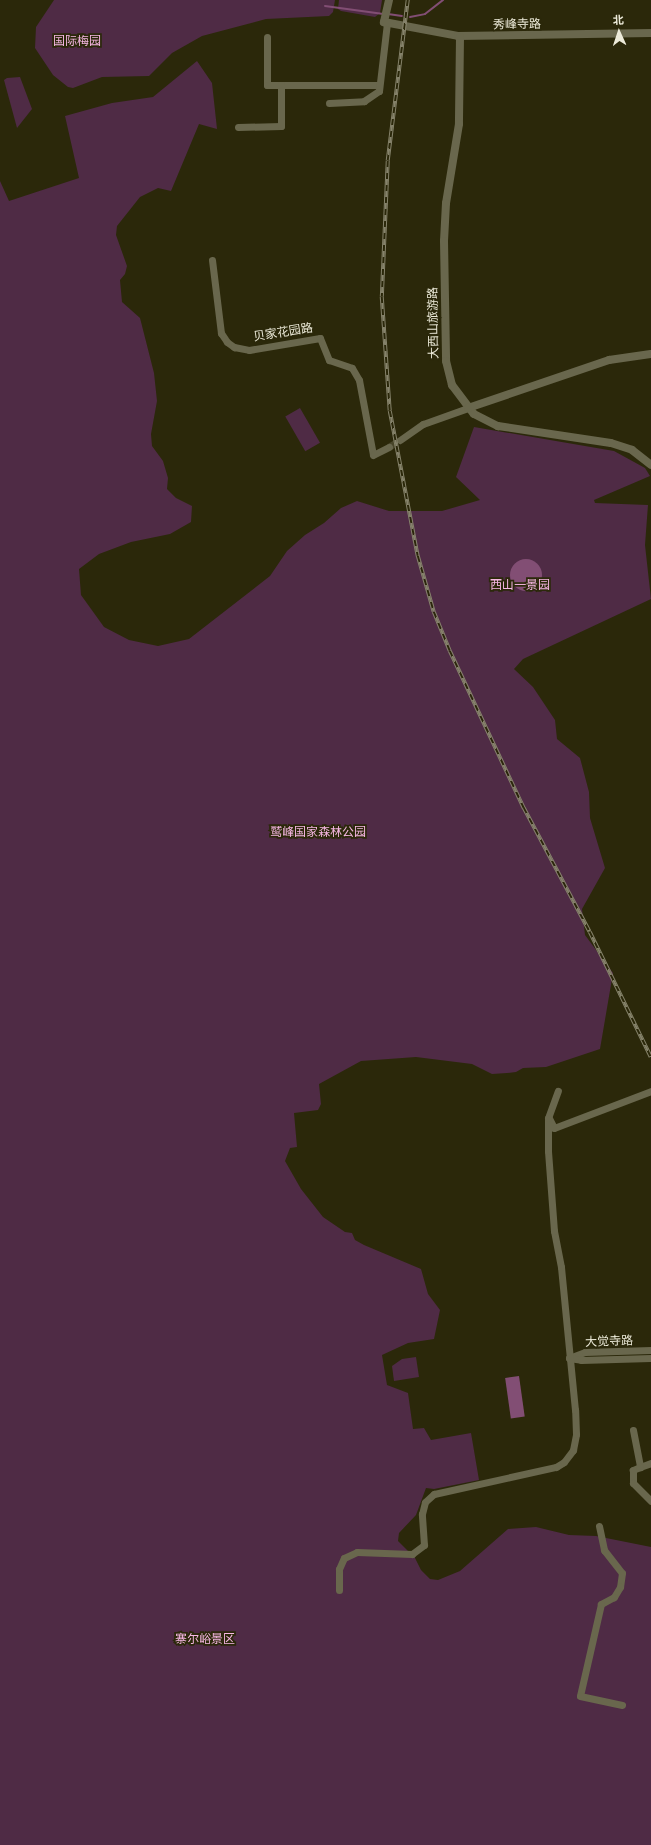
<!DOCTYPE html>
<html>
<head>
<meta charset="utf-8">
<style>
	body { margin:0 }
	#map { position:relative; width:651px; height:1845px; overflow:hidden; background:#2b280a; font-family:"Titillium Web","Noto Sans SC",sans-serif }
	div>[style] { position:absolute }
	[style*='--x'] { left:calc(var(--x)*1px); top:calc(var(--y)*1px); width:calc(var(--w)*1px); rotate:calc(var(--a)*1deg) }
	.green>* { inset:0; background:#4f2b45; transform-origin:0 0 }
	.water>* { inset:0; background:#824e74; transform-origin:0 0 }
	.round { border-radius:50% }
	.stream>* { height:2px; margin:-1px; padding:0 1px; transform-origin:1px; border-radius:1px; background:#824e74 }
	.minor-tunnel>* { height:7px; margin-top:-3.5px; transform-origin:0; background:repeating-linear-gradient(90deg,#484529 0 7px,transparent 0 10.5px) }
	.minor>* { height:7px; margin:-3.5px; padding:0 3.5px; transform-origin:3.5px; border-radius:3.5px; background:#69674d }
	.tertiary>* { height:8px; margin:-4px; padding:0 4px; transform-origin:4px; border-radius:4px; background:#69674d }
	.rail>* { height:3.5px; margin-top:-1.75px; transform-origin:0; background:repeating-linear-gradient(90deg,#2b280a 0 6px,#86836b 0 12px); box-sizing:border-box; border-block:1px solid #86836b }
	span { translate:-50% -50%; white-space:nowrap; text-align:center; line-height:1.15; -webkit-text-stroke:3.5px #2b280a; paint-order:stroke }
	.street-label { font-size:12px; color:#ecead9 }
	.park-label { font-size:12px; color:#f7b7e4 }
	.north { position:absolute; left:599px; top:12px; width:40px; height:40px; -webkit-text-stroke:3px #2b280a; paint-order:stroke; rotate:357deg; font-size:11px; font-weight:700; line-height:16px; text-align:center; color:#ecead9 }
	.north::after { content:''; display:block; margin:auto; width:14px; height:18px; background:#ecead9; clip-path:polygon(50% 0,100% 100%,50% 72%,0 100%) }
</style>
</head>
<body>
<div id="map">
	<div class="green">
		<div style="clip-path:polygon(54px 0,335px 0,333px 12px,329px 16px,266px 19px,202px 36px,172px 53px,149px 76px,102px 77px,73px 88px,68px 87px,53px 75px,35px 48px,36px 27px)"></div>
		<div style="clip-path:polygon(339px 0,382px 0,380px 13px,375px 17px,341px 11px,338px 9px)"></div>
		<div style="clip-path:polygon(197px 61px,212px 83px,217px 129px,199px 124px,171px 191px,158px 188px,140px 197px,117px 226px,116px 235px,127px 266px,125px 274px,120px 280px,122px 302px,140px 318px,154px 373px,157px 401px,151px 434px,152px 446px,163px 461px,168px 478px,167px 489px,176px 498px,192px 506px,191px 522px,170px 534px,131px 542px,99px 554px,79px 569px,81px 595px,104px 627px,129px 640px,158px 646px,189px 639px,270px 576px,287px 551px,305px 535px,324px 523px,341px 508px,357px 501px,389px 511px,442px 511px,480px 500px,456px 477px,474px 427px,614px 451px,645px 468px,650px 476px,594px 500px,595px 503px,648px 505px,645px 545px,651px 599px,523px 659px,514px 669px,533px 687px,555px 720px,557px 739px,580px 758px,589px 792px,590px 818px,605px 868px,582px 909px,585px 935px,613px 973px,600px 1049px,546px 1067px,523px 1068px,516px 1072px,507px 1073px,492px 1074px,472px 1064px,416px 1057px,361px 1061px,319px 1084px,321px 1104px,318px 1110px,294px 1113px,297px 1147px,290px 1148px,285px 1161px,301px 1189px,323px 1217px,345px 1232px,352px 1233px,355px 1240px,364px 1245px,421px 1269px,428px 1294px,440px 1310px,434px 1339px,408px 1343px,382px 1355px,387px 1385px,408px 1393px,413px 1429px,424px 1428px,431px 1440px,471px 1433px,479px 1480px,434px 1489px,426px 1488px,416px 1515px,399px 1533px,398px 1541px,415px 1558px,421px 1570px,430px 1579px,438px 1580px,460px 1571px,508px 1529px,536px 1527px,569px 1535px,596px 1536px,651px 1547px,651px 1845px,0 1845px,0 181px,9px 201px,79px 178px,65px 116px,112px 103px,153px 97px)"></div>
		<div style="clip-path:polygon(20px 77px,32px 109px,17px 128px,4px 80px,7px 78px)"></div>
		<div style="left:300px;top:408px;width:40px;height:17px;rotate:60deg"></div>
		<div style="clip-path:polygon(416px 1357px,419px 1377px,394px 1381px,392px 1366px,402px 1359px)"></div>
	</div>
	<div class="water">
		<div class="round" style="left:510px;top:559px;width:32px;height:32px"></div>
		<div style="left:519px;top:1376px;width:41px;height:14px;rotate:82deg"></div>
	</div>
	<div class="stream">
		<div style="--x:325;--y:6;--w:59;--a:7.9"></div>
		<div style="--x:388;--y:14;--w:14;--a:8"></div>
		<div style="--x:410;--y:17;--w:15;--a:-11"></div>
		<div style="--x:425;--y:14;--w:23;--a:-38"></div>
	</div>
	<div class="minor-tunnel">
		<div style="--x:389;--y:447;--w:13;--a:-32"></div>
	</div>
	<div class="minor">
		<div style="--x:267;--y:37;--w:48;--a:90"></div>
		<div style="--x:267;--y:85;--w:112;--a:0"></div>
		<div style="--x:329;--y:103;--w:35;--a:-3"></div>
		<div style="--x:364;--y:101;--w:18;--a:-34"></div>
		<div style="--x:379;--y:91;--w:68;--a:-83.3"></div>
		<div style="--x:238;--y:127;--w:43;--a:-1.3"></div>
		<div style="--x:281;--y:126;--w:41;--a:-90"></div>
		<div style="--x:212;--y:260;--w:74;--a:83"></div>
		<div style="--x:221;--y:333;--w:11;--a:56"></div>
		<div style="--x:227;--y:342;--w:9;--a:36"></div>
		<div style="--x:234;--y:347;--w:15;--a:11"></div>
		<div style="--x:249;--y:350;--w:72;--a:-9.6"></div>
		<div style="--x:320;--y:338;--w:24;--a:68"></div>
		<div style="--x:329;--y:360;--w:24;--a:19"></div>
		<div style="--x:352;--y:368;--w:14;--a:60"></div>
		<div style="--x:359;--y:380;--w:76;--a:79.4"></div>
		<div style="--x:373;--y:455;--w:18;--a:-27"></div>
		<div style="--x:400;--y:440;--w:28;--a:-35"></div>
		<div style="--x:423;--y:424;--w:48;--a:-19.6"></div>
		<div style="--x:549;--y:1118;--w:11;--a:63"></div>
		<div style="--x:554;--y:1128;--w:104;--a:-20.9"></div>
		<div style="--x:569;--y:1358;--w:17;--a:-21"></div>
		<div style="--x:585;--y:1352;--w:66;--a:-1.7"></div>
		<div style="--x:569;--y:1358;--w:12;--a:9"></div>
		<div style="--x:581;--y:1360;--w:70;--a:-1.6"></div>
		<div style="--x:633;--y:1430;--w:38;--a:79"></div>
		<div style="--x:640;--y:1467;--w:12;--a:-20"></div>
		<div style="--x:640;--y:1467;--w:8;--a:157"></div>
		<div style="--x:633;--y:1470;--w:13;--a:90"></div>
		<div style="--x:633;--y:1483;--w:25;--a:45"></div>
		<div style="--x:599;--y:1526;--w:25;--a:78"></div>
		<div style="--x:604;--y:1550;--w:29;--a:52"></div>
		<div style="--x:622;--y:1573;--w:14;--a:98"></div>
		<div style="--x:620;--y:1587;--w:12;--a:121"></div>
		<div style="--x:614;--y:1597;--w:15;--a:152"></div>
		<div style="--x:601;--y:1604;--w:94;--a:102.9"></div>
		<div style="--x:580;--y:1696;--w:43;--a:12.1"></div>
		<div style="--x:339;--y:1590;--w:21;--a:-90"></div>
		<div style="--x:339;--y:1569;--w:12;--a:-66"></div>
		<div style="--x:344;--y:1558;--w:14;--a:-25"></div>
		<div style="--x:357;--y:1552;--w:55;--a:2.1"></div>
		<div style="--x:412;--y:1554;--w:15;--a:-37"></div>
		<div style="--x:424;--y:1545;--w:31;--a:-94"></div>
		<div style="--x:422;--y:1514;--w:12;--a:-76"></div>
		<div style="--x:425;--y:1502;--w:12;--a:-42"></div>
		<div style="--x:434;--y:1494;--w:125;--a:-12.5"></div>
		<div style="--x:556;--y:1467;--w:9;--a:-32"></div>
		<div style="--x:564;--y:1462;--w:15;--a:-53"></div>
		<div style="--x:573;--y:1450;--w:16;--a:-79"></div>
		<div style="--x:576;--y:1434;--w:24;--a:-92"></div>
		<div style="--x:575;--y:1410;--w:144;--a:-95.6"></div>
		<div style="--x:561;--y:1267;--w:37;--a:-101"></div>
		<div style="--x:554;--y:1231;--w:80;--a:-94.3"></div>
		<div style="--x:548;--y:1151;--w:33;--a:-90"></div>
		<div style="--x:548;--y:1118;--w:29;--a:-70"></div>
	</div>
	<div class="tertiary">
		<div style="--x:389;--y:0;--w:23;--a:103"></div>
		<div style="--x:384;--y:22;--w:75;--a:10.7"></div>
		<div style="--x:458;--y:36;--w:193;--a:-0.9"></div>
		<div style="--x:460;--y:37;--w:87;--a:90.7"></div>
		<div style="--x:459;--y:124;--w:80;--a:99.3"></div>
		<div style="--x:446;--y:203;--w:38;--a:93"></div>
		<div style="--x:444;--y:241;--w:120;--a:89"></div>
		<div style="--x:446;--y:361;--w:25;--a:76"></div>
		<div style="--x:452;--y:385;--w:36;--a:53"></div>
		<div style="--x:474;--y:414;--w:27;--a:27"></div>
		<div style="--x:498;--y:426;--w:114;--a:8.6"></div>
		<div style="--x:611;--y:443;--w:22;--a:18"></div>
		<div style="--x:632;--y:450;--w:24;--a:38"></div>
		<div style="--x:468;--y:408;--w:149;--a:-18.8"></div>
		<div style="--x:609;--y:360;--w:42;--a:-8.1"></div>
	</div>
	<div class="rail">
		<div style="--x:408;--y:0;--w:162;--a:97.1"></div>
		<div style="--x:388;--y:161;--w:136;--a:92.5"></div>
		<div style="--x:382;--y:297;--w:114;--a:86"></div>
		<div style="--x:390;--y:411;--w:148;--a:79.1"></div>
		<div style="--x:418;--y:556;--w:58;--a:74.1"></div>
		<div style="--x:434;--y:612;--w:42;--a:67.7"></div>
		<div style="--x:450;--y:651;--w:174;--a:64.8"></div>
		<div style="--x:524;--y:808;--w:140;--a:62"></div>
		<div style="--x:590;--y:932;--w:139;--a:64"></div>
	</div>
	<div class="street-label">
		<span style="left:517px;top:24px;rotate:-1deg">秀峰寺路</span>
		<span style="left:433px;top:323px;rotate:-91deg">大西山旅游路</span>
		<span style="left:283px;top:332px;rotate:-9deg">贝家花园路</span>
		<span style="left:609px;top:1341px;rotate:-2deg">大觉寺路</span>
	</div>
	<div class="park-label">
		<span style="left:77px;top:41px">国际梅园</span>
		<span style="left:520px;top:585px">西山一景园</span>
		<span style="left:318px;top:832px">鹫峰国家森林公园</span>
		<span style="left:205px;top:1639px">寨尔峪景区</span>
	</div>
	<div class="north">北</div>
</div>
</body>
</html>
